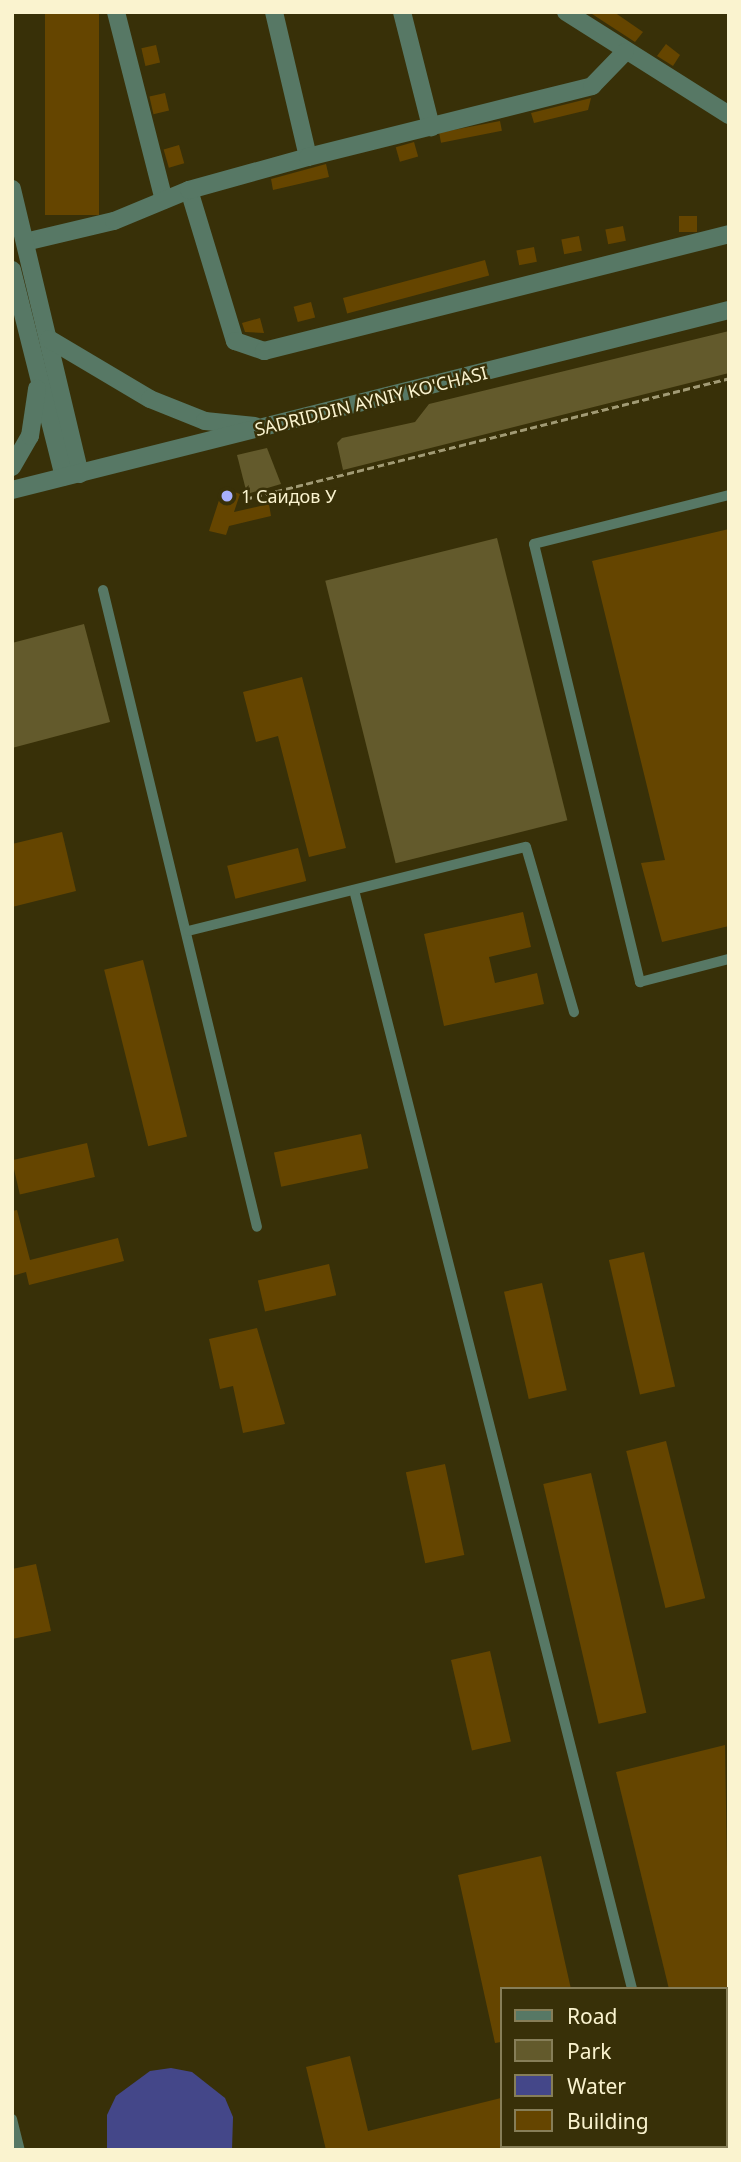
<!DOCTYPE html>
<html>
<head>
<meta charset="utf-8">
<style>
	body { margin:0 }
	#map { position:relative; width:741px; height:2162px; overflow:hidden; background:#383008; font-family:"Noto Sans",sans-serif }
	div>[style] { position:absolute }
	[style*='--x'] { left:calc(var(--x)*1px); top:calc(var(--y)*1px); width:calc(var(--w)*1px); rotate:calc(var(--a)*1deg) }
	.green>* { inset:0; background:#635a2c; transform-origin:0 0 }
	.water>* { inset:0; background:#444789 }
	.building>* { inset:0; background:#654500; transform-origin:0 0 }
	.path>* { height:2.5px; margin-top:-1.25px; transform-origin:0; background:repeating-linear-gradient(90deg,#a19a74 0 7px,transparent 0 10.5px) }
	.service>* { height:10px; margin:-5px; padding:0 5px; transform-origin:5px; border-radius:5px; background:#577865 }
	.minor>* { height:18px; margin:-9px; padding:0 9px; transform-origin:9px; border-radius:9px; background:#577865 }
	.tertiary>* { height:18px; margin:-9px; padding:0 9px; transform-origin:9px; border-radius:9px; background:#577865 }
	.dots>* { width:19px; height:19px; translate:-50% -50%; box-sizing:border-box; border:4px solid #383008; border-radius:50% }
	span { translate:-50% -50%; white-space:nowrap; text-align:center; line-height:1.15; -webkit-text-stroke:5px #383008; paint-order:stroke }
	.street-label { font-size:18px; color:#faf3cf }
	.poi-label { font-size:18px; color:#faf3cf }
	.left { translate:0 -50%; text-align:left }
	.frame { position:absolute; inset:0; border:14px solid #faf3cf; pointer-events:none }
	.legend { position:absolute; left:500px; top:1987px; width:228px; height:161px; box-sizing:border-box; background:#383008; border:2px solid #867e58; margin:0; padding:9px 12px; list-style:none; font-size:21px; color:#faf3cf }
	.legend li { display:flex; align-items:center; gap:14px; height:35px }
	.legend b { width:35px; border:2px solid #867e58 }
</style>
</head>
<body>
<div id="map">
	<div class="green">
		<div style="clip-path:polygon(729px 331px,729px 373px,343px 470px,337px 443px,342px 438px,415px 422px,429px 404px)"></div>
		<div style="clip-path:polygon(267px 448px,281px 484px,247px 494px,237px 455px)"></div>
		<div style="left:497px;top:538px;width:291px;height:177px;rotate:76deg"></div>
		<div style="clip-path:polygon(84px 624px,110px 722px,12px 748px,12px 643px)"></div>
	</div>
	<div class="water">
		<div style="clip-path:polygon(171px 2068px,192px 2072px,225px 2098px,233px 2117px,232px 2150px,107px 2150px,107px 2115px,116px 2096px,150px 2071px)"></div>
	</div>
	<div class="building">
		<div style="left:45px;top:12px;width:54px;height:203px"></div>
		<div style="clip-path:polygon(589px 12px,614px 12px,643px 32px,635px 42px)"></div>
		<div style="clip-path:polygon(666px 44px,680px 55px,673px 66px,657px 56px)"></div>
		<div style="left:156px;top:45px;width:18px;height:15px;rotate:77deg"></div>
		<div style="left:165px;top:93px;width:18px;height:16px;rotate:77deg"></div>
		<div style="clip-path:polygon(591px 98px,588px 110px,534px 123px,531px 113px)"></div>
		<div style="left:500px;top:121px;width:10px;height:62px;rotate:79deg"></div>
		<div style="left:414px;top:142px;width:15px;height:19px;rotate:74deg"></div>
		<div style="left:179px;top:145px;width:19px;height:16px;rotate:74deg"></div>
		<div style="clip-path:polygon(326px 164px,329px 177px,273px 190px,271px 179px)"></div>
		<div style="left:679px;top:216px;width:18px;height:16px"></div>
		<div style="left:623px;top:226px;width:15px;height:18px;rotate:79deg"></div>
		<div style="left:579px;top:236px;width:15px;height:18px;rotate:79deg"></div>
		<div style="left:534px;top:247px;width:15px;height:18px;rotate:79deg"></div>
		<div style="left:485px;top:260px;width:16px;height:147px;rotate:75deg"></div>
		<div style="left:311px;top:302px;width:16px;height:18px;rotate:75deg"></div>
		<div style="clip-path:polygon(260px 318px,264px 333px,245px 332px,242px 323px)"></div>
		<div style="clip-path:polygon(223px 488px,240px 494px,234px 512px,269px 504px,271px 516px,229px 526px,226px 535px,209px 531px)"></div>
		<div style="clip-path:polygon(729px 529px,729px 926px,662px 942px,641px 863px,665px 860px,592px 561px)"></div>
		<div style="clip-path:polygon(302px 677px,346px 848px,309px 857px,278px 736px,256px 742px,243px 692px)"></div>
		<div style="clip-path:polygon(62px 832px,76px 891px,12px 907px,12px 844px)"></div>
		<div style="left:298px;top:848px;width:34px;height:73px;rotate:76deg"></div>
		<div style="clip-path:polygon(523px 912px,531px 947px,489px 957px,495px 983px,537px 973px,544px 1004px,444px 1026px,424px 934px)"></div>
		<div style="left:143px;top:960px;width:182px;height:40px;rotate:76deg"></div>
		<div style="left:361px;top:1134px;width:35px;height:89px;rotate:78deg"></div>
		<div style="left:87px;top:1143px;width:35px;height:77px;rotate:77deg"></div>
		<div style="clip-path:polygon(17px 1210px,30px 1260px,118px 1238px,124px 1261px,29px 1285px,26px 1272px,12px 1276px,12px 1211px)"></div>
		<div style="left:644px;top:1252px;width:138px;height:36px;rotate:77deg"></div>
		<div style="left:329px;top:1264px;width:32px;height:73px;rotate:77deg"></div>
		<div style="left:542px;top:1283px;width:110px;height:39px;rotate:77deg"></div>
		<div style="clip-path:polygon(257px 1328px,285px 1424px,243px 1433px,233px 1386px,220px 1389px,209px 1339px)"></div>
		<div style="left:666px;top:1441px;width:162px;height:41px;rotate:76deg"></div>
		<div style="left:445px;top:1464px;width:93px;height:40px;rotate:78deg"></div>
		<div style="left:591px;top:1473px;width:246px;height:49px;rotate:77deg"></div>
		<div style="clip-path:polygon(36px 1564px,51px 1631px,12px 1639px,12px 1569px)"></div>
		<div style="left:490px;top:1651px;width:93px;height:40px;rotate:77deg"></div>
		<div style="clip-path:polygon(725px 1745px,729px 1989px,669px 1989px,616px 1772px)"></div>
		<div style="clip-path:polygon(541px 1856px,571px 1989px,501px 1989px,501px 2042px,495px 2043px,458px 1875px)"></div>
		<div style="clip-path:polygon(350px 2056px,368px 2131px,501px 2098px,501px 2150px,326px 2150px,306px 2067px)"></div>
	</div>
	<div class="path">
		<div style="--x:245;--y:499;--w:499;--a:-14"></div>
	</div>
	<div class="service">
		<div style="--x:729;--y:495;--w:201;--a:165.9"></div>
		<div style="--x:534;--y:544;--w:451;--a:76.4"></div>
		<div style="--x:640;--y:982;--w:92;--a:-14.5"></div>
		<div style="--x:103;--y:590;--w:655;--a:76.41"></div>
		<div style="--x:354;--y:890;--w:1134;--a:75.8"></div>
		<div style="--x:188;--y:931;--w:348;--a:-14"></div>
		<div style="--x:526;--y:847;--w:172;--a:73.8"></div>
		<div style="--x:12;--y:2119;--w:32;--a:76"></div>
		<div style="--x:672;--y:2146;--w:4;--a:90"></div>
	</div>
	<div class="minor">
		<div style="--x:116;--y:12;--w:194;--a:75.7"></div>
		<div style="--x:274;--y:12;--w:149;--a:76.8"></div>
		<div style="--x:402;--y:12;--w:119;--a:75.8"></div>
		<div style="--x:566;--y:12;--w:193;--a:32.3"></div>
		<div style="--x:189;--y:190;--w:158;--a:73.1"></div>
		<div style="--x:235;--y:341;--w:31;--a:19"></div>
		<div style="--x:264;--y:351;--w:479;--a:-14.1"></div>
		<div style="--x:25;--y:242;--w:91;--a:-13.3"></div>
		<div style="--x:114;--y:221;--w:81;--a:-22.5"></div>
		<div style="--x:189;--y:190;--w:123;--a:-15.5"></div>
		<div style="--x:308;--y:157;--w:293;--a:-14"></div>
		<div style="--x:592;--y:86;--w:47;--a:-45.9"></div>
	</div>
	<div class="tertiary">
		<div style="--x:12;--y:189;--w:293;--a:76.6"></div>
		<div style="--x:12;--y:270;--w:213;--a:75.9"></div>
		<div style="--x:49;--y:339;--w:117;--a:30.7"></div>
		<div style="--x:150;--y:399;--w:59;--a:21.8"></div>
		<div style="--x:205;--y:421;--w:50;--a:5.7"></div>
		<div style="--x:12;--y:467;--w:36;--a:-60"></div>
		<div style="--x:30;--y:436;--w:48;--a:-81.5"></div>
		<div style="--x:12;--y:490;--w:739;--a:-14.09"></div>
	</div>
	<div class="dots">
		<div style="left:227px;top:496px;background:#a8b0fc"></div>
	</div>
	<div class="street-label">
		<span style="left:371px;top:401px;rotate:-14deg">SADRIDDIN AYNIY KO'CHASI</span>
	</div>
	<div class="poi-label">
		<span class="left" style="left:241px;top:496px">1 Саидов У</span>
	</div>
	<div class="frame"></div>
	<ul class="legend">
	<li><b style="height:9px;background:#577865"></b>Road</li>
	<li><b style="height:19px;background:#635a2c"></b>Park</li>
	<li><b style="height:19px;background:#444789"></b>Water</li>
	<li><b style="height:19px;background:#654500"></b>Building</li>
	</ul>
</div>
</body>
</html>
